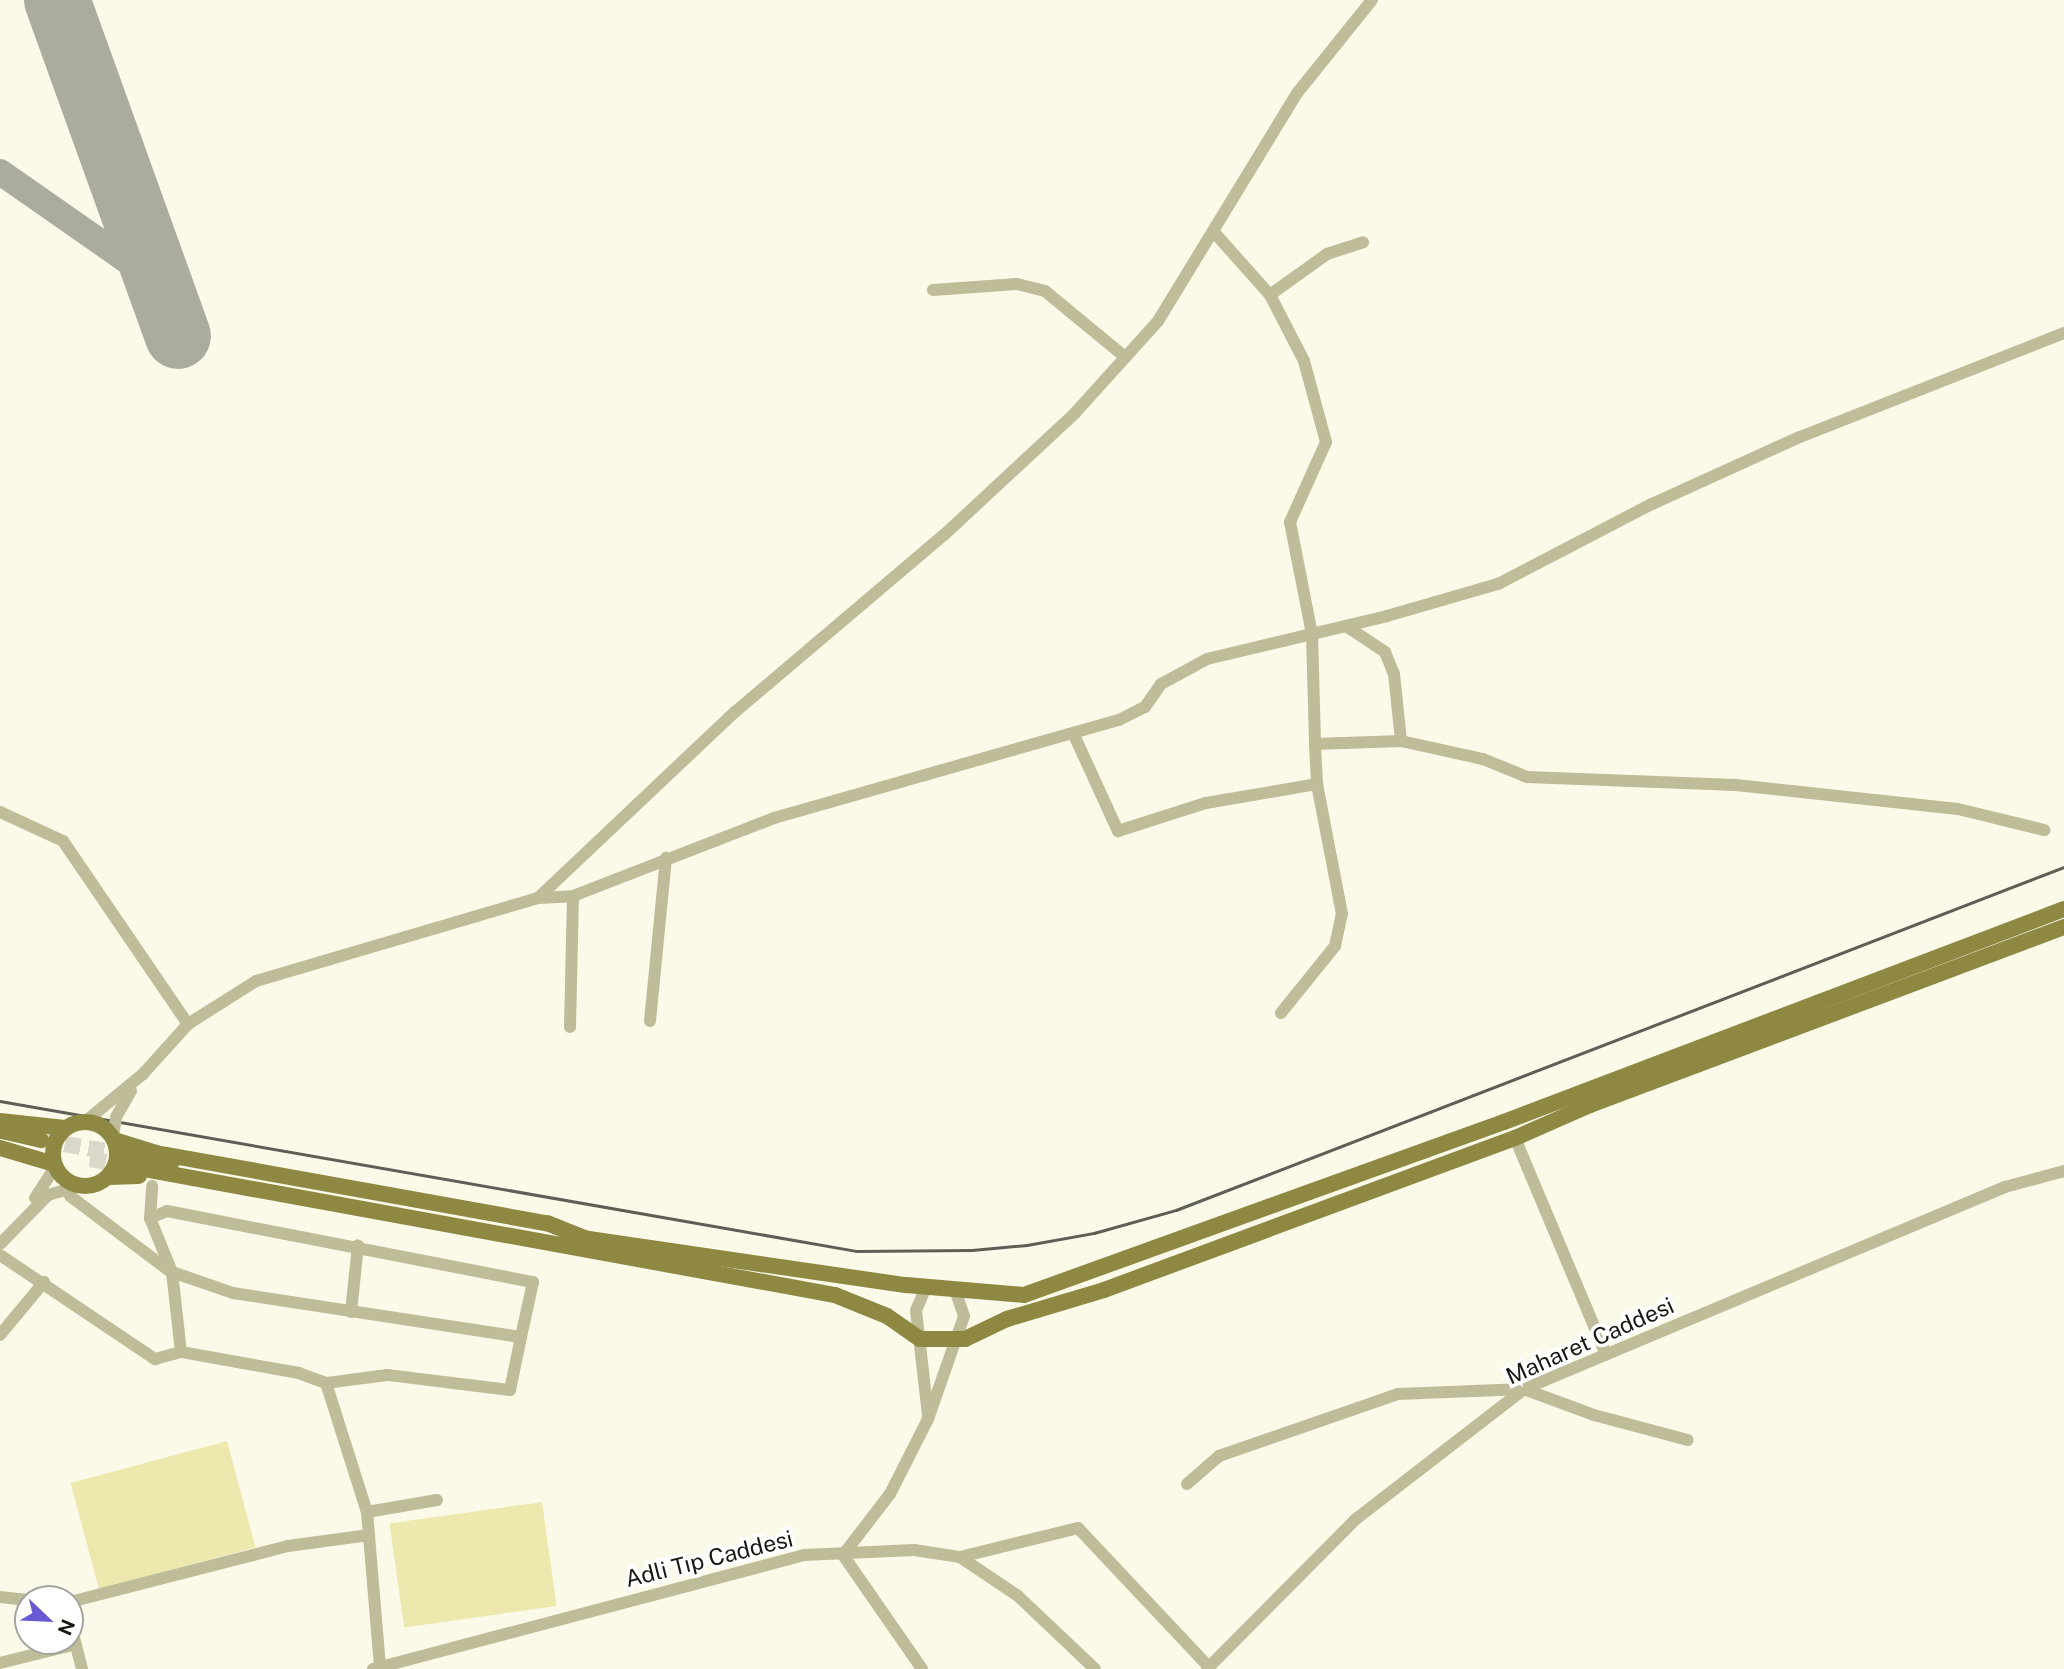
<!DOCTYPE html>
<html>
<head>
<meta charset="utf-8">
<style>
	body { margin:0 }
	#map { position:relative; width:2064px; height:1669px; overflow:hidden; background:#fbfae9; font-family:"Public Sans",sans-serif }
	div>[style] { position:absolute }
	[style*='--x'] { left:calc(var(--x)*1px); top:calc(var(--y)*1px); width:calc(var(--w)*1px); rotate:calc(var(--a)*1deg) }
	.green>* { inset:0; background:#ede8ae; transform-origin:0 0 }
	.taxiway>* { height:26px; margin:-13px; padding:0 13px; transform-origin:13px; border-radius:13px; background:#acac9e }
	.runway>* { height:66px; margin:-33px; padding:0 33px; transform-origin:33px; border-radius:33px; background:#acac9e }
	.major-tunnel>* { height:16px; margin-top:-8px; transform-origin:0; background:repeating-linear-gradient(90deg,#d9d8c9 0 16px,transparent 0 24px) }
	.minor>* { height:12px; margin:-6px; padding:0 6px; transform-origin:6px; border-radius:6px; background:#bebc99 }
	.major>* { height:16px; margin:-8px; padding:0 8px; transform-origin:8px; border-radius:8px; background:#8e8843 }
	.rail>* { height:2.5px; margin:-1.25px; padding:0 1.25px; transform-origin:1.25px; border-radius:1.25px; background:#5e5e54 }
	.minor-bridge>* { height:12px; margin:-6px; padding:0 6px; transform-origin:6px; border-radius:6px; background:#bebc99 }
	.major-bridge>* { height:16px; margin:-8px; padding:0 8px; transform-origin:8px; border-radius:8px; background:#8e8843 }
	.major-bridge>.ring { margin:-8px; padding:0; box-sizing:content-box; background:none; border:16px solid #8e8843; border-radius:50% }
	span { translate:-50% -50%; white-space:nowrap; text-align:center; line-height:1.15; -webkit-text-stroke:7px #fff; paint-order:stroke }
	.street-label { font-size:23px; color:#181812 }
	.north { position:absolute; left:14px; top:1585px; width:70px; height:70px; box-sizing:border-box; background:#fff; border:2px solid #a3a3a0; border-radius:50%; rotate:113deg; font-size:19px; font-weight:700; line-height:28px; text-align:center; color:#181812 }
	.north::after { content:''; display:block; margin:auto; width:24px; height:32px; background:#6759d2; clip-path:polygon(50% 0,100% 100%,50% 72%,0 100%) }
</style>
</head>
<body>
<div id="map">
	<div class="green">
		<div style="left:227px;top:1441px;width:110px;height:162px;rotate:75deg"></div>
		<div style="left:542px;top:1502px;width:105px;height:154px;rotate:82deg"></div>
	</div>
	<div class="taxiway">
		<div style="--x:0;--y:172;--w:194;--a:34.9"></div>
	</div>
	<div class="runway">
		<div style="--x:57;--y:0;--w:357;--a:70.2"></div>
	</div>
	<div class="major-tunnel">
		<div style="--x:41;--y:1140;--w:89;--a:9.7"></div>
		<div style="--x:90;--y:1159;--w:38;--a:11"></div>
	</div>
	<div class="minor">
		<div style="--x:1213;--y:231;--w:86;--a:48.3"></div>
		<div style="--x:1270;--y:295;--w:74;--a:62.7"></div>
		<div style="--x:1304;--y:361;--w:84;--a:74.8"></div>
		<div style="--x:1326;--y:442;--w:88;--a:114.2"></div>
		<div style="--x:1290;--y:522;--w:114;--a:78.9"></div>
		<div style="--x:1312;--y:634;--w:110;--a:88.4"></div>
		<div style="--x:1315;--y:744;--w:86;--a:-2"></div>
		<div style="--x:1401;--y:741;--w:84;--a:12.4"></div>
		<div style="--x:1483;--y:759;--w:48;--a:22.2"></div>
		<div style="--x:1527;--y:777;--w:209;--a:2.2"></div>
		<div style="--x:1736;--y:785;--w:223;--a:6.2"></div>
		<div style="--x:1958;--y:809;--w:89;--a:13.7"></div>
		<div style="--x:933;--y:290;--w:84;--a:-4.1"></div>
		<div style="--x:1017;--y:284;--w:29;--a:14"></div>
		<div style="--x:1045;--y:291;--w:104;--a:39.5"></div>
		<div style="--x:1270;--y:295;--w:70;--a:-35.7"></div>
		<div style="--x:1327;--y:254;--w:38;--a:-18"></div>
		<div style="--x:1346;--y:626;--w:47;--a:33.7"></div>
		<div style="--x:1385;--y:652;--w:24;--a:68"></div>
		<div style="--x:1394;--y:674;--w:67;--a:84"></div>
		<div style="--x:1074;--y:735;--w:106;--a:65.4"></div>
		<div style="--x:1118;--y:831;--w:92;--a:-17.7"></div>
		<div style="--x:1206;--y:803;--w:113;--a:-9.7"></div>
		<div style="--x:1317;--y:784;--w:40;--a:-92.9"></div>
		<div style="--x:0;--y:812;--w:69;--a:24.7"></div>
		<div style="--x:63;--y:841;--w:222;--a:55.7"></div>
		<div style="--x:538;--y:898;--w:35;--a:-3"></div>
		<div style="--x:573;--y:896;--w:216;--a:-21.2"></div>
		<div style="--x:774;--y:818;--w:359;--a:-15.9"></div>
		<div style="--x:1119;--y:720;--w:29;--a:-27"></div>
		<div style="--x:1145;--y:707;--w:28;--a:-55"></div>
		<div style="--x:1161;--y:684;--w:52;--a:-28.5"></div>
		<div style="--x:1207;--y:659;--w:185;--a:-13.4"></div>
		<div style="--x:1387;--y:616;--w:116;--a:-16.1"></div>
		<div style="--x:1498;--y:584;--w:174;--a:-27.5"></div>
		<div style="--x:1652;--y:504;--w:162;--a:-24.4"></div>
		<div style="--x:1800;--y:437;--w:284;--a:-21.5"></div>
		<div style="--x:1281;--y:1013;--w:86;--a:-51.1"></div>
		<div style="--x:1335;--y:946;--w:33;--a:-78"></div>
		<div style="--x:1342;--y:914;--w:132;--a:-100.9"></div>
		<div style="--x:650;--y:1021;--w:164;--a:-84.4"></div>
		<div style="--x:570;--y:1027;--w:131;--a:-88.7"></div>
		<div style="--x:143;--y:1074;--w:67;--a:-48"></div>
		<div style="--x:188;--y:1024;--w:80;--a:-32.3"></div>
		<div style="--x:256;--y:981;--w:294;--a:-16.4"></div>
		<div style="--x:538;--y:898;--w:271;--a:-43.4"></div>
		<div style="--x:735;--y:712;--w:275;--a:-40.3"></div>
		<div style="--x:945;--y:534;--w:178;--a:-42.9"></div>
		<div style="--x:1075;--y:413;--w:124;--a:-47.9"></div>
		<div style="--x:1158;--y:321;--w:268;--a:-58.6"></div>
		<div style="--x:1298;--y:92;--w:118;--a:-51.2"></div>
		<div style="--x:1515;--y:1138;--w:235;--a:67.2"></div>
		<div style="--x:70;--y:1196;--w:126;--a:37"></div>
		<div style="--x:35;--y:1198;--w:37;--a:-57"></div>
		<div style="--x:150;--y:1218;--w:32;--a:-86"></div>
		<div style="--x:0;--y:1244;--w:69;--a:-45.6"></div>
		<div style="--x:48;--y:1195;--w:32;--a:-16"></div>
		<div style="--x:0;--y:1255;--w:187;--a:33.9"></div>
		<div style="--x:155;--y:1359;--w:27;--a:-15"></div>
		<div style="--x:172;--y:1272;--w:65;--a:19"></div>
		<div style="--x:233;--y:1293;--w:291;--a:8.7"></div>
		<div style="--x:521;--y:1337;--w:54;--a:101.7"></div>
		<div style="--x:510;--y:1390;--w:124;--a:-173"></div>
		<div style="--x:387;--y:1375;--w:62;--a:172.5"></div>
		<div style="--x:326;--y:1383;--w:29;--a:-160"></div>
		<div style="--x:299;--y:1373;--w:120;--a:-169.9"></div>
		<div style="--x:181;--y:1352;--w:81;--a:-96.4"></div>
		<div style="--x:172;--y:1272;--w:58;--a:-112.2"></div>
		<div style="--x:150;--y:1218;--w:18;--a:-22"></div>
		<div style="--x:167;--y:1211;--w:373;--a:11"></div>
		<div style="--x:533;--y:1282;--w:56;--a:102.3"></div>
		<div style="--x:926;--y:1287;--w:25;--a:113"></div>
		<div style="--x:916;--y:1310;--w:107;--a:83.5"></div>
		<div style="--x:351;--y:1312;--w:67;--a:-84"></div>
		<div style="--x:0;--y:1335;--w:69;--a:-50.3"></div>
		<div style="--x:326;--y:1383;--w:135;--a:72.4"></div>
		<div style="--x:367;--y:1512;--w:156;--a:85.2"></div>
		<div style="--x:1187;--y:1484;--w:43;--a:-41.2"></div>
		<div style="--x:1219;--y:1456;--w:189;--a:-19.1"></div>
		<div style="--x:1398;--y:1394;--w:126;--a:-2.3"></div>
		<div style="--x:1524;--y:1389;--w:75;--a:20.4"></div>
		<div style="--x:1594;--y:1415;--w:97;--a:14.9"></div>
		<div style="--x:367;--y:1512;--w:71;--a:-9.7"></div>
		<div style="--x:960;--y:1557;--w:70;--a:33.9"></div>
		<div style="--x:1018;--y:1596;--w:106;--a:43.5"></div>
		<div style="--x:0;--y:1597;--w:28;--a:6"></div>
		<div style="--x:70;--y:1602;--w:225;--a:-14.4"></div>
		<div style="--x:288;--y:1546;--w:82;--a:-7.7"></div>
		<div style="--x:70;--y:1622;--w:49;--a:75.7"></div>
		<div style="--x:0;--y:1663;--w:78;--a:-14"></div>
		<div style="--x:373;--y:1669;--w:446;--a:-14.8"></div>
		<div style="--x:804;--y:1555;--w:110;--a:-2.6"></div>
		<div style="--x:914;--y:1550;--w:47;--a:8.7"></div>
		<div style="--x:960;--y:1557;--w:122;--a:-13.8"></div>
		<div style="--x:1078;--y:1528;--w:191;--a:46.7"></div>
		<div style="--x:922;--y:1669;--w:139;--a:-124.7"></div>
		<div style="--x:843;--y:1555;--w:77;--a:-52.4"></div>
		<div style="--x:890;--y:1494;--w:84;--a:-63.1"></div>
		<div style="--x:928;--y:1419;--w:109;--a:-70.7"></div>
		<div style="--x:964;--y:1316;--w:28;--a:-109"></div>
		<div style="--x:1207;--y:1669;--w:211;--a:-45.2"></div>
		<div style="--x:1356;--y:1519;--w:212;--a:-37.7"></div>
		<div style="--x:1524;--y:1389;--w:522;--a:-22.78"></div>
		<div style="--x:2005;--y:1187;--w:61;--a:-15.2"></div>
	</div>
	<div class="major">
		<div style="--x:0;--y:1121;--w:65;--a:6.1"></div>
		<div style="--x:2;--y:1131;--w:40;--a:13"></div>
		<div style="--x:114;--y:1140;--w:44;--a:17.2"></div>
		<div style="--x:156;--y:1153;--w:397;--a:10.2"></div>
		<div style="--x:547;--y:1223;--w:43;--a:21.8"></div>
		<div style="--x:0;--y:1148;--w:56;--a:16.5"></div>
		<div style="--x:129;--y:1155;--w:43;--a:10.8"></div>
		<div style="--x:127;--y:1166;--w:720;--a:10.33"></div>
		<div style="--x:835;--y:1295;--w:56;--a:22"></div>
		<div style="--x:887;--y:1316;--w:40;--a:34.9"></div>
		<div style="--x:920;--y:1339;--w:45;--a:0"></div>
		<div style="--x:965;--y:1339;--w:47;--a:-25.5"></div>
		<div style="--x:1007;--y:1319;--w:101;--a:-16.6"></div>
		<div style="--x:1104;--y:1290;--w:438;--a:-20.3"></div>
		<div style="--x:1515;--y:1138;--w:82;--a:-23.7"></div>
		<div style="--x:1590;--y:1105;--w:506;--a:-20.58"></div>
		<div style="--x:108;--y:1177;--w:31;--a:-2"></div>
		<div style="--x:582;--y:1238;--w:327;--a:8.3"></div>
		<div style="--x:906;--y:1285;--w:118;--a:4.8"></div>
		<div style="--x:1024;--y:1295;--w:510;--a:-19.82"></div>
		<div style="--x:1504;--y:1122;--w:599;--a:-20.82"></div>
	</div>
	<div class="rail">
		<div style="--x:0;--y:1101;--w:870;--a:9.93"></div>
		<div style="--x:857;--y:1251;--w:115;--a:-0.5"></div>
		<div style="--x:972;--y:1250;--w:55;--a:-5.2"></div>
		<div style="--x:1027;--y:1245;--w:68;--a:-10.2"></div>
		<div style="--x:1094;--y:1233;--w:85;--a:-15.7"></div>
		<div style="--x:1176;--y:1210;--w:952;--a:-21.12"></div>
	</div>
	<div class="minor-bridge">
		<div style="--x:86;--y:1121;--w:74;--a:-39.5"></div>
		<div style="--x:113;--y:1137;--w:20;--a:-81"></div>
		<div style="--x:116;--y:1117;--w:30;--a:-60"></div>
	</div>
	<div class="major-bridge">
		<div class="ring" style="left:53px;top:1122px;width:48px;height:48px"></div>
	</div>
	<div class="street-label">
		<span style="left:1590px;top:1341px;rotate:-24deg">Maharet Caddesi</span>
		<span style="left:709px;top:1559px;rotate:-14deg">Adli Tıp Caddesi</span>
	</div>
	<div class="north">N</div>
</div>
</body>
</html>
